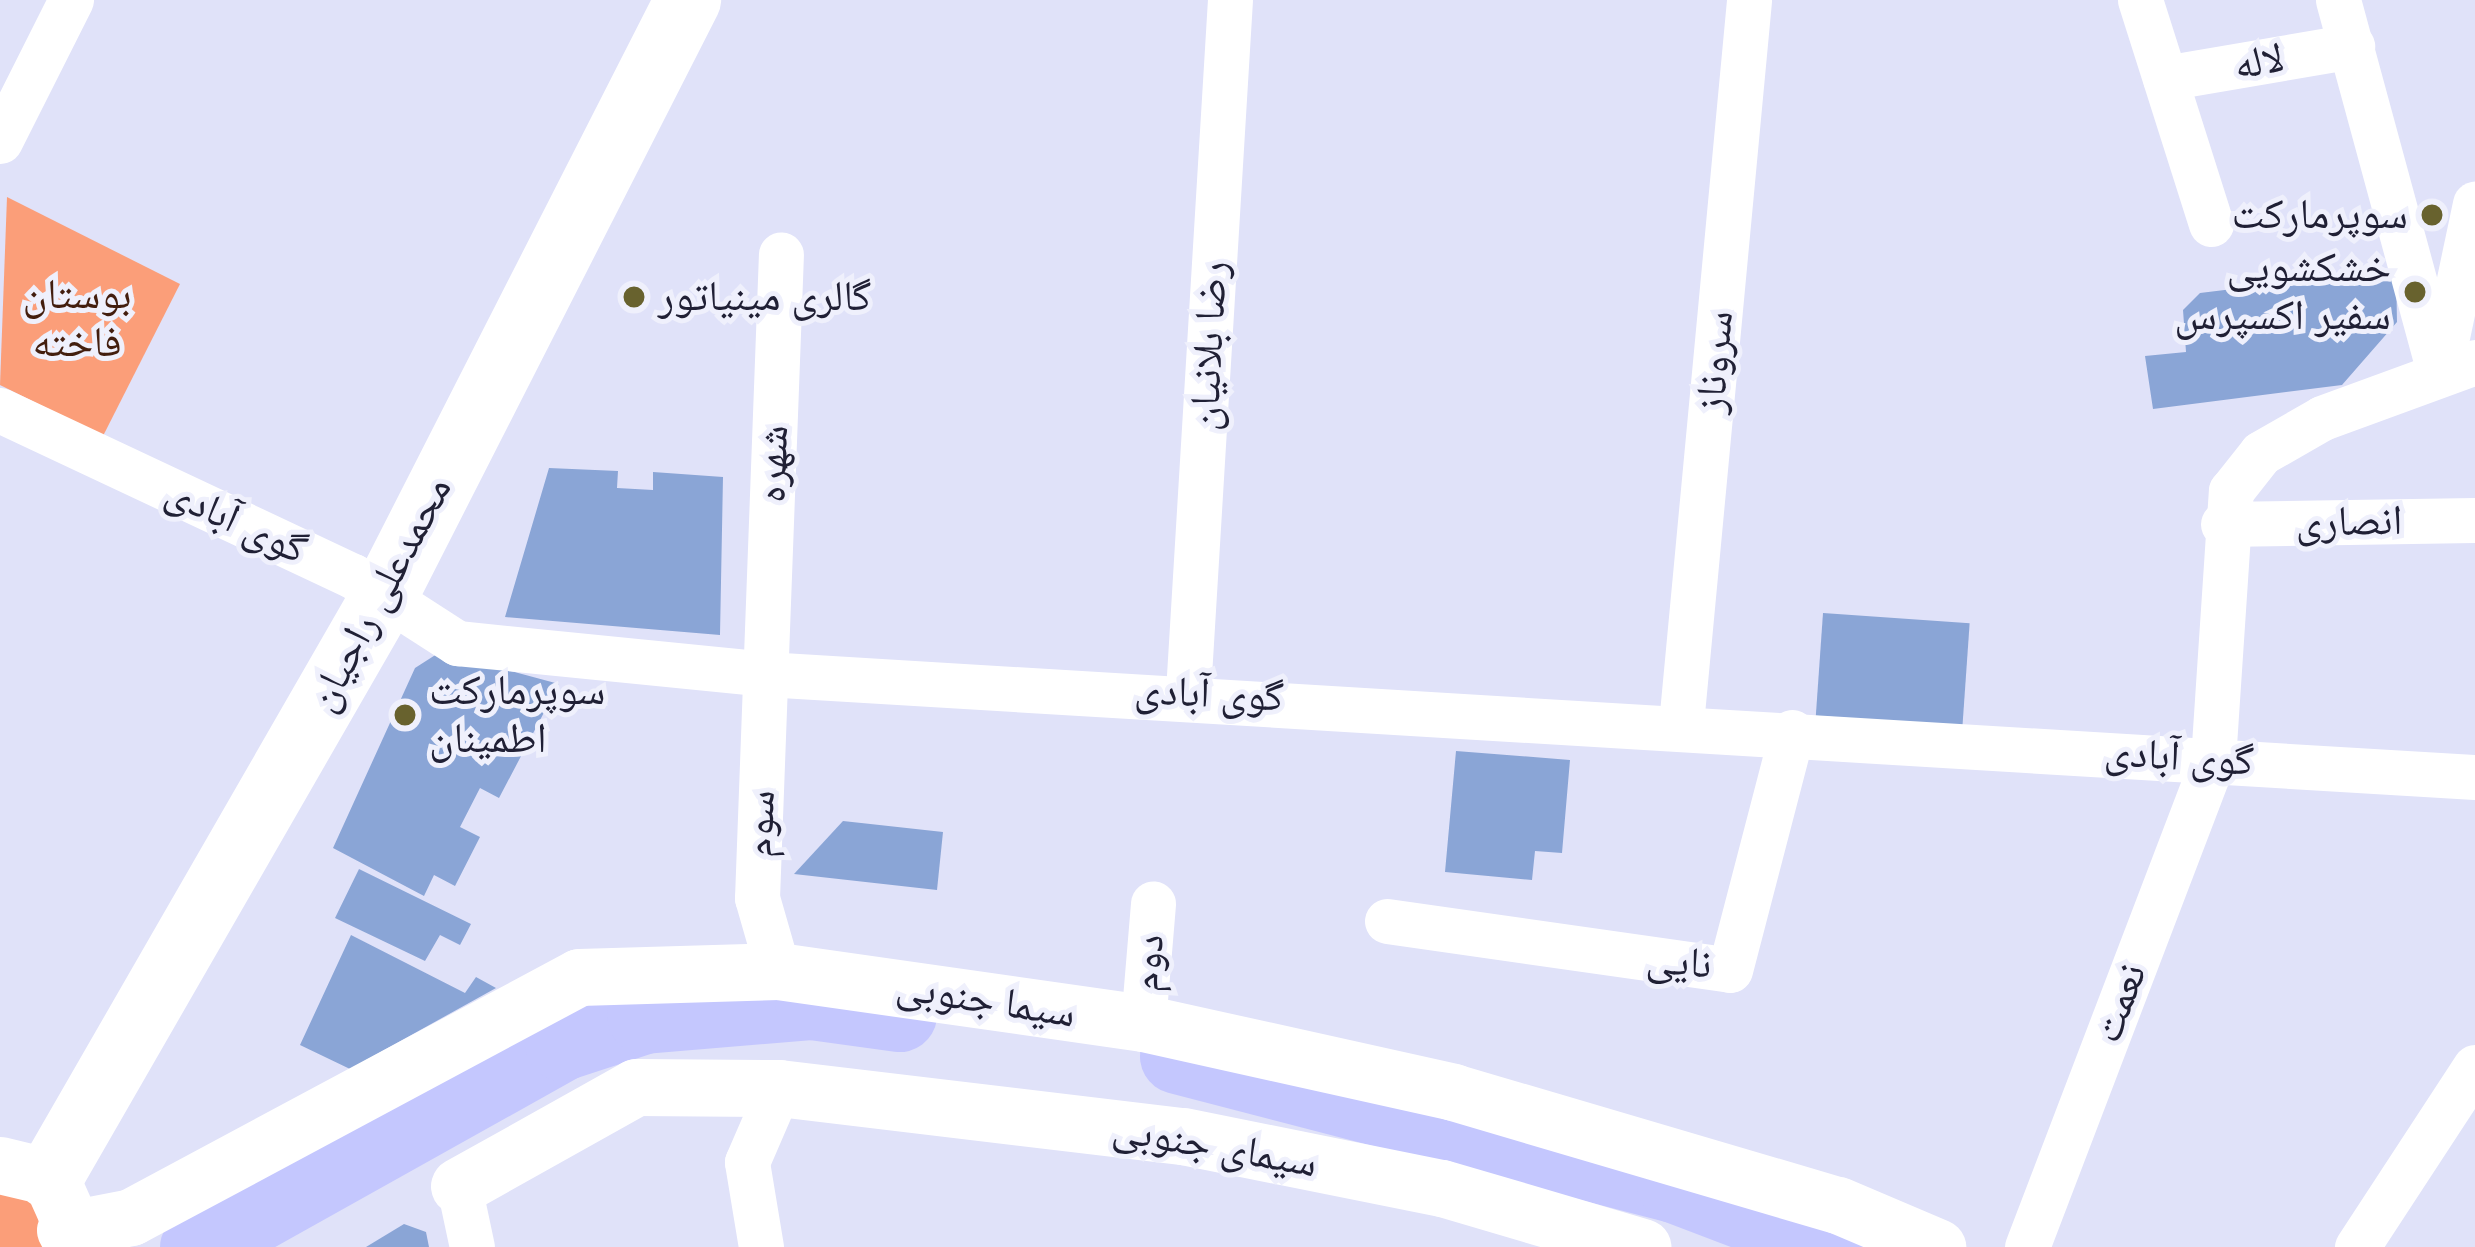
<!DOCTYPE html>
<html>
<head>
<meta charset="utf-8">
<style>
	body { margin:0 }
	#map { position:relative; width:2475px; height:1247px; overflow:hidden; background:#e0e2f9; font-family:"Nunito Sans","Noto Naskh Arabic",sans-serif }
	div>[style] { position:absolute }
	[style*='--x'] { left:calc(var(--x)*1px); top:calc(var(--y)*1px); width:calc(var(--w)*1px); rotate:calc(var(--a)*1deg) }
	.green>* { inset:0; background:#fb9e79 }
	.river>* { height:75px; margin:-37.5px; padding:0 37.5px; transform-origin:37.5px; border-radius:37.5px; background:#c4c7fe }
	.building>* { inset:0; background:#8aa5d6; transform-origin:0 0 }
	.minor>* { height:45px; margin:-22.5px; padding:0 22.5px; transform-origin:22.5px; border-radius:22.5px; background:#fff }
	.tertiary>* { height:57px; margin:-28.5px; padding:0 28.5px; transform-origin:28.5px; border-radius:28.5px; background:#fff }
	.secondary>* { height:66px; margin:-33px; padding:0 33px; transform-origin:33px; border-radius:33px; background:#fff }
	.dots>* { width:33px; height:33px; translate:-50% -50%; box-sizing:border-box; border:6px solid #eff0fc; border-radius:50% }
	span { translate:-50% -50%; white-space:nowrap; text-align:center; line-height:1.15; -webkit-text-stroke:10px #eff0fc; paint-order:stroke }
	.street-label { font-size:42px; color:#202035 }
	.poi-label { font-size:42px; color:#202035 }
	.right { translate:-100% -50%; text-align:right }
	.left { translate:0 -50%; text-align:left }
	.park-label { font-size:42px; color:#431e0e }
</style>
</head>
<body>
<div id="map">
	<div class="green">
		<div style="clip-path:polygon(7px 197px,180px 284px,103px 436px,0 385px)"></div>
		<div style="clip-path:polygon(24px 1174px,47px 1247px,0 1247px,0 1178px)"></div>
	</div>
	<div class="river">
		<div style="--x:1177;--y:1056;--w:513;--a:14.55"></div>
		<div style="--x:1674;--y:1185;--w:174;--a:20.8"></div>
		<div style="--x:197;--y:1247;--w:418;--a:-29.2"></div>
		<div style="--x:562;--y:1043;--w:86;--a:-18.2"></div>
		<div style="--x:644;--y:1016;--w:169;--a:-4.8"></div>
		<div style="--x:812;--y:1002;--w:88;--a:7.9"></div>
	</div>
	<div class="building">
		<div style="clip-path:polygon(2396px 269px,2397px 322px,2342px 385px,2153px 409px,2145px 356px,2186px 352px,2183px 310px,2200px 293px)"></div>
		<div style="clip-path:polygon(549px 468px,618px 471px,617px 488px,653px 490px,653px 472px,723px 477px,720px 635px,505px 617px)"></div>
		<div style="left:1823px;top:613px;width:147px;height:103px;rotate:4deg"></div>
		<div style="clip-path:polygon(440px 652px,559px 684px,499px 798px,480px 788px,460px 827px,480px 837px,455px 886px,434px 875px,424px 896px,333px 848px,415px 668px)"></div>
		<div style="clip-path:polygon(1456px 751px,1570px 760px,1562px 853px,1535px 851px,1532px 880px,1445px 872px)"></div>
		<div style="clip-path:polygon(843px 821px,943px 832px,937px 890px,794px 874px)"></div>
		<div style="clip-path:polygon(359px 869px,471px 924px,460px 945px,440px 935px,425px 961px,335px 918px)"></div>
		<div style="clip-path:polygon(351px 935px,465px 993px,476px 977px,496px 988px,350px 1069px,300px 1045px)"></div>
		<div style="clip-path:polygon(404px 1224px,426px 1232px,429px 1247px,366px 1247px)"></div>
	</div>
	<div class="minor">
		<div style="--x:2140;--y:0;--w:235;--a:72.4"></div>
		<div style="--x:2338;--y:0;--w:386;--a:74.8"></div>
		<div style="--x:2165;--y:78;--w:190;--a:-9.7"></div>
		<div style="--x:0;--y:141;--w:158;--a:-63.3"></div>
		<div style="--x:2441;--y:365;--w:165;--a:-78.1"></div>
		<div style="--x:0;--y:410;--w:390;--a:25.2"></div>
		<div style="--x:353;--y:576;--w:124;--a:32.8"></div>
		<div style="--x:457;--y:643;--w:310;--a:5.7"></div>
		<div style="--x:765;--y:674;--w:1713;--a:3.45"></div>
		<div style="--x:2223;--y:524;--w:252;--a:-0.9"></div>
		<div style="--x:1188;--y:692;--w:693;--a:-86.53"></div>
		<div style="--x:1681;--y:724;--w:727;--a:-84.63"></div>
		<div style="--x:1387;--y:921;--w:346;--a:8.1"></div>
		<div style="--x:1730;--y:970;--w:246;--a:-75.4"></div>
		<div style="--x:778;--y:971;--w:76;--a:-106"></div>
		<div style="--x:757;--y:898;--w:644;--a:-87.87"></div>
		<div style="--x:1143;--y:1023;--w:120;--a:-85.2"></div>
		<div style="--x:459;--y:1186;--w:62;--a:78"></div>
		<div style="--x:761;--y:1247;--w:86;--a:-99.4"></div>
		<div style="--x:747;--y:1162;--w:81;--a:-66.6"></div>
		<div style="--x:2027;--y:1247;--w:521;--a:-69.1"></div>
		<div style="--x:2213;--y:760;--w:270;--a:-86.2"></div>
		<div style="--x:2231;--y:491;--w:48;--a:-51.7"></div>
		<div style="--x:2261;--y:453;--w:70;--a:-29.8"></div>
		<div style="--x:2322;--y:418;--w:163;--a:-20.1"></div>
		<div style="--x:2357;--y:1247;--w:215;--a:-56.8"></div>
	</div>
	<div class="tertiary">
		<div style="--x:0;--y:1165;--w:51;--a:13.5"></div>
		<div style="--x:50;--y:1177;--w:42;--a:65.9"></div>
		<div style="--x:459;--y:1186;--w:203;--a:-29.2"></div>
		<div style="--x:636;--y:1087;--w:143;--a:0.4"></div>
		<div style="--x:779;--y:1088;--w:407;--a:6.8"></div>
		<div style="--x:1183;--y:1136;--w:264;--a:11.4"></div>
		<div style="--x:1442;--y:1188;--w:209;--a:16.4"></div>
		<div style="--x:65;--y:1230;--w:67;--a:-11.1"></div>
		<div style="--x:131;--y:1217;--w:508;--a:-28.18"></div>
		<div style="--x:579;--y:977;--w:199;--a:-1.7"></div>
		<div style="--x:778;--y:971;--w:369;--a:8.1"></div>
		<div style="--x:1143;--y:1023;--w:318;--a:12.5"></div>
		<div style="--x:1453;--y:1092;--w:401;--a:16.4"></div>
		<div style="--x:1838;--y:1205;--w:108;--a:23"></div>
	</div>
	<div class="secondary">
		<div style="--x:50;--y:1177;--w:672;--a:-60.08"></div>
		<div style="--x:385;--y:595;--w:668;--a:-63.01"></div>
	</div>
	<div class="dots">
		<div style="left:2432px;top:215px;background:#68622e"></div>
		<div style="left:2415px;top:292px;background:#68622e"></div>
		<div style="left:634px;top:297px;background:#68622e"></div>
		<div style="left:405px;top:715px;background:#68622e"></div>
	</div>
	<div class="street-label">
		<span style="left:2259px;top:62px;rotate:-10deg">لاله</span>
		<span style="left:1209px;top:346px;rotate:-87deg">رضا بلانیان</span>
		<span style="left:1715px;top:362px;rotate:-85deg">سروناز</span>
		<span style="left:773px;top:464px;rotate:-88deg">شهره</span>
		<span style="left:236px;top:521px;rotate:25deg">گوی آبادی</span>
		<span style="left:2349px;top:522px;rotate:-1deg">انصاری</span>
		<span style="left:380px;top:594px;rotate:-62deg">محمدعلی راجیان</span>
		<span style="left:1209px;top:694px;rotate:3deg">گوی آبادی</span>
		<span style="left:2179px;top:757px;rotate:4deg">گوی آبادی</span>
		<span style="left:760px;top:824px;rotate:-88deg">سوم</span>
		<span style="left:1679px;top:962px;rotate:5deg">نایی</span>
		<span style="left:1148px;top:963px;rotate:-85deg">دوم</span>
		<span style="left:986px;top:1000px;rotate:9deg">سیما جنوبی</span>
		<span style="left:2120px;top:1003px;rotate:-69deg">نعمت</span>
		<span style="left:1215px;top:1146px;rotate:10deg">سیمای جنوبی</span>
	</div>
	<div class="poi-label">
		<span class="right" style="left:2408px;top:215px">سوپرمارکت</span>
		<span class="right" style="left:2391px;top:292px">خشکشویی<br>سفیر اکسپرس</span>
		<span class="left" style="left:658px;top:297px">گالری مینیاتور</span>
		<span class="left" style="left:429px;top:715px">سوپرمارکت<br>اطمینان</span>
	</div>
	<div class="park-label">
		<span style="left:77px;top:319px">بوستان<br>فاخته</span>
	</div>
</div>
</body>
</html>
